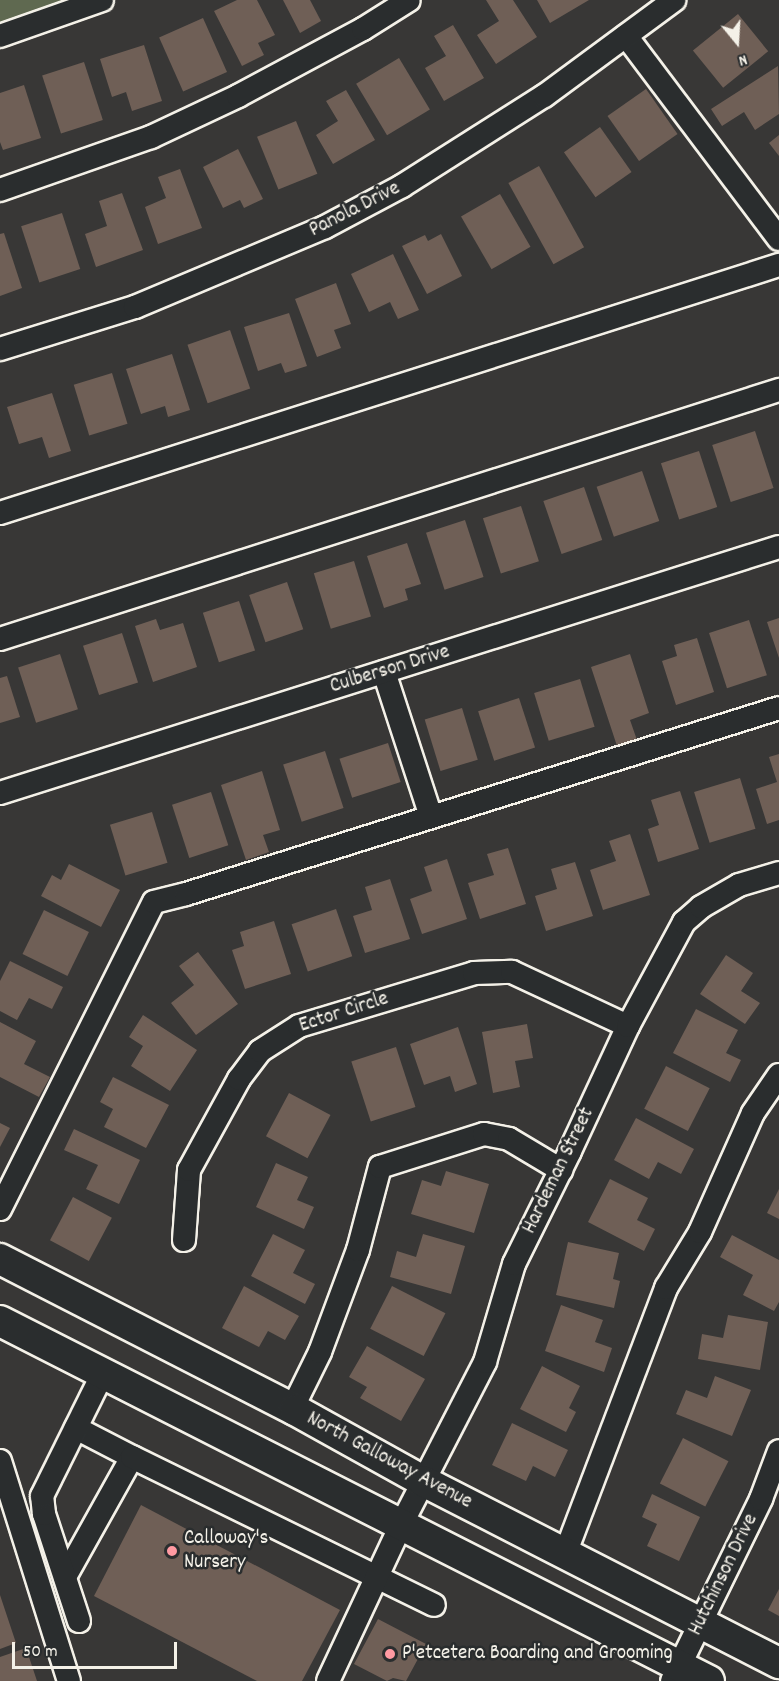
<!DOCTYPE html>
<html>
<head>
<meta charset="utf-8">
<style>
	body { margin:0 }
	#map { position:relative; width:779px; height:1681px; overflow:hidden; background:#383736; font-family:Dekko,sans-serif }
	div>[style] { position:absolute }
	[style*='--x'] { left:calc(var(--x)*1px); top:calc(var(--y)*1px); width:calc(var(--w)*1px); rotate:calc(var(--a)*1deg) }
	.green>* { inset:0; background:#5f6950 }
	.building>* { inset:0; background:#6f5f56; transform-origin:0 0 }
	.roads { filter:drop-shadow(2px 0 #f4f1e8) drop-shadow(-2px 0 #f4f1e8) drop-shadow(0 2px #f4f1e8) drop-shadow(0 -2px #f4f1e8) }
	.minor>* { height:22px; margin:-11px; padding:0 11px; transform-origin:11px; border-radius:11px; background:#2a2d2e }
	.major>* { height:30px; margin:-15px; padding:0 15px; transform-origin:15px; border-radius:15px; background:#2a2d2e }
	.dots>* { width:16px; height:16px; translate:-50% -50%; box-sizing:border-box; border:3px solid #2a2d2e; border-radius:50% }
	span { translate:-50% -50%; white-space:nowrap; text-align:center; line-height:1.15; -webkit-text-stroke:5px #2a2d2e; paint-order:stroke }
	.street-label { font-size:21px; color:#f4f1e8 }
	.poi-label { font-size:21px; color:#f4f1e8 }
	.left { translate:0 -50%; text-align:left }
	.north { position:absolute; left:707px; top:12px; width:60px; height:60px; -webkit-text-stroke:4px #2a2d2e; paint-order:stroke; rotate:162deg; font-size:16px; font-weight:700; line-height:24px; text-align:center; color:#f4f1e8 }
	.north::after { content:''; display:block; margin:auto; width:21px; height:27px; background:#f4f1e8; clip-path:polygon(50% 0,100% 100%,50% 72%,0 100%) }
	.scale { position:absolute; left:12px; top:1642px; width:165px; height:27px; box-sizing:border-box; border:3px solid #f4f1e8; border-top:0; padding-left:8px; font-size:18px; line-height:21px; white-space:nowrap; color:#f4f1e8; -webkit-text-stroke:4px #2a2d2e; paint-order:stroke }
</style>
</head>
<body>
<div id="map">
	<div class="green">
		<div style="clip-path:polygon(0 0,67px 0,0 23px)"></div>
	</div>
	<div class="building">
		<div style="clip-path:polygon(237px 0,257px 0,275px 35px,258px 43px,264px 55px,242px 66px,214px 11px)"></div>
		<div style="clip-path:polygon(283px 0,310px 0,321px 21px,300px 33px)"></div>
		<div style="clip-path:polygon(486px 0,513px 0,537px 37px,496px 64px,477px 35px,499px 21px)"></div>
		<div style="clip-path:polygon(537px 0,589px 0,550px 23px)"></div>
		<div style="left:738px;top:14px;width:48px;height:58px;rotate:51deg"></div>
		<div style="left:203px;top:18px;width:59px;height:48px;rotate:66deg"></div>
		<div style="clip-path:polygon(453px 25px,484px 78px,444px 101px,425px 68px,446px 56px,434px 36px)"></div>
		<div style="clip-path:polygon(144px 45px,162px 101px,132px 111px,126px 92px,112px 97px,100px 59px)"></div>
		<div style="left:399px;top:58px;width:60px;height:50px;rotate:59deg"></div>
		<div style="left:84px;top:62px;width:61px;height:44px;rotate:72deg"></div>
		<div style="clip-path:polygon(778px 66px,779px 114px,755px 130px,744px 112px,722px 126px,711px 109px)"></div>
		<div style="clip-path:polygon(24px 85px,41px 138px,3px 150px,0 142px,0 93px)"></div>
		<div style="left:646px;top:89px;width:55px;height:47px;rotate:55deg"></div>
		<div style="clip-path:polygon(346px 90px,375px 140px,333px 164px,316px 135px,338px 121px,326px 101px)"></div>
		<div style="left:296px;top:121px;width:57px;height:42px;rotate:68deg"></div>
		<div style="left:600px;top:127px;width:55px;height:44px;rotate:55deg"></div>
		<div style="clip-path:polygon(779px 135px,779px 156px,769px 143px)"></div>
		<div style="clip-path:polygon(238px 149px,263px 199px,244px 208px,240px 200px,223px 208px,203px 167px)"></div>
		<div style="left:539px;top:166px;width:93px;height:35px;rotate:61deg"></div>
		<div style="clip-path:polygon(180px 169px,202px 228px,158px 244px,145px 207px,166px 198px,158px 177px)"></div>
		<div style="clip-path:polygon(122px 193px,143px 250px,96px 267px,85px 234px,107px 226px,99px 201px)"></div>
		<div style="left:500px;top:194px;width:61px;height:45px;rotate:60deg"></div>
		<div style="left:62px;top:213px;width:59px;height:43px;rotate:72deg"></div>
		<div style="clip-path:polygon(4px 233px,22px 288px,0 296px,0 234px)"></div>
		<div style="clip-path:polygon(441px 234px,462px 276px,427px 294px,402px 246px,425px 235px,428px 241px)"></div>
		<div style="clip-path:polygon(393px 254px,419px 310px,398px 319px,390px 302px,369px 312px,351px 274px)"></div>
		<div style="clip-path:polygon(336px 283px,351px 324px,334px 330px,341px 348px,317px 357px,295px 299px)"></div>
		<div style="clip-path:polygon(289px 313px,307px 366px,285px 373px,281px 363px,258px 371px,244px 327px)"></div>
		<div style="left:230px;top:330px;width:62px;height:45px;rotate:71deg"></div>
		<div style="clip-path:polygon(172px 354px,190px 410px,168px 417px,165px 406px,141px 414px,126px 369px)"></div>
		<div style="left:112px;top:373px;width:53px;height:40px;rotate:73deg"></div>
		<div style="clip-path:polygon(52px 393px,71px 451px,49px 458px,42px 437px,19px 444px,7px 407px)"></div>
		<div style="left:755px;top:431px;width:60px;height:45px;rotate:72deg"></div>
		<div style="left:699px;top:451px;width:59px;height:40px;rotate:72deg"></div>
		<div style="left:642px;top:471px;width:53px;height:48px;rotate:71deg"></div>
		<div style="left:584px;top:487px;width:56px;height:43px;rotate:71deg"></div>
		<div style="left:521px;top:506px;width:58px;height:40px;rotate:72deg"></div>
		<div style="left:465px;top:520px;width:60px;height:41px;rotate:72deg"></div>
		<div style="clip-path:polygon(407px 543px,421px 584px,405px 589px,408px 600px,384px 608px,367px 556px)"></div>
		<div style="left:354px;top:561px;width:58px;height:42px;rotate:73deg"></div>
		<div style="left:287px;top:582px;width:50px;height:40px;rotate:71deg"></div>
		<div style="left:239px;top:601px;width:52px;height:38px;rotate:72deg"></div>
		<div style="clip-path:polygon(779px 618px,779px 658px,767px 622px)"></div>
		<div style="clip-path:polygon(156px 619px,160px 630px,183px 623px,197px 667px,153px 682px,135px 626px)"></div>
		<div style="left:749px;top:620px;width:58px;height:42px;rotate:72deg"></div>
		<div style="left:122px;top:633px;width:52px;height:41px;rotate:72deg"></div>
		<div style="clip-path:polygon(697px 638px,714px 692px,676px 705px,662px 661px,677px 656px,674px 645px)"></div>
		<div style="left:60px;top:654px;width:58px;height:44px;rotate:72deg"></div>
		<div style="clip-path:polygon(630px 654px,649px 713px,630px 720px,637px 740px,617px 746px,591px 667px)"></div>
		<div style="clip-path:polygon(7px 676px,20px 717px,0 723px,0 678px)"></div>
		<div style="left:580px;top:679px;width:50px;height:48px;rotate:73deg"></div>
		<div style="left:519px;top:698px;width:52px;height:43px;rotate:72deg"></div>
		<div style="left:462px;top:708px;width:54px;height:39px;rotate:73deg"></div>
		<div style="left:388px;top:743px;width:41px;height:51px;rotate:72deg"></div>
		<div style="left:325px;top:751px;width:60px;height:44px;rotate:72deg"></div>
		<div style="clip-path:polygon(779px 754px,779px 820px,767px 824px,756px 789px,777px 782px,769px 757px)"></div>
		<div style="clip-path:polygon(262px 771px,280px 830px,263px 835px,269px 852px,246px 860px,221px 785px)"></div>
		<div style="left:740px;top:778px;width:53px;height:48px;rotate:73deg"></div>
		<div style="clip-path:polygon(680px 791px,699px 849px,658px 862px,648px 829px,659px 825px,651px 800px)"></div>
		<div style="left:211px;top:792px;width:56px;height:41px;rotate:72deg"></div>
		<div style="left:152px;top:812px;width:53px;height:44px;rotate:73deg"></div>
		<div style="clip-path:polygon(630px 834px,650px 895px,603px 910px,590px 870px,616px 861px,609px 841px)"></div>
		<div style="clip-path:polygon(508px 848px,526px 904px,480px 919px,468px 883px,494px 875px,487px 854px)"></div>
		<div style="clip-path:polygon(447px 859px,467px 919px,422px 934px,410px 899px,432px 891px,424px 867px)"></div>
		<div style="clip-path:polygon(575px 862px,593px 916px,546px 931px,535px 896px,557px 889px,551px 869px)"></div>
		<div style="clip-path:polygon(69px 864px,120px 890px,101px 927px,41px 896px,52px 875px,61px 880px)"></div>
		<div style="clip-path:polygon(390px 879px,410px 939px,365px 953px,353px 916px,372px 910px,365px 887px)"></div>
		<div style="left:336px;top:909px;width:50px;height:47px;rotate:71deg"></div>
		<div style="left:44px;top:910px;width:50px;height:49px;rotate:26deg"></div>
		<div style="clip-path:polygon(274px 921px,291px 974px,245px 989px,232px 950px,244px 946px,240px 932px)"></div>
		<div style="clip-path:polygon(198px 952px,238px 1004px,196px 1035px,171px 1003px,194px 985px,179px 966px)"></div>
		<div style="clip-path:polygon(726px 955px,753px 973px,741px 991px,760px 1003px,745px 1024px,700px 994px)"></div>
		<div style="clip-path:polygon(10px 961px,63px 987px,52px 1009px,29px 998px,17px 1020px,0 1011px,0 981px)"></div>
		<div style="clip-path:polygon(696px 1009px,738px 1030px,726px 1053px,741px 1060px,730px 1082px,673px 1053px)"></div>
		<div style="clip-path:polygon(143px 1015px,197px 1050px,170px 1091px,131px 1066px,143px 1046px,129px 1037px)"></div>
		<div style="clip-path:polygon(0 1022px,36px 1041px,24px 1064px,50px 1077px,39px 1097px,0 1077px)"></div>
		<div style="clip-path:polygon(527px 1024px,533px 1058px,515px 1061px,520px 1087px,493px 1093px,482px 1032px)"></div>
		<div style="clip-path:polygon(458px 1027px,477px 1084px,455px 1092px,450px 1076px,424px 1085px,410px 1044px)"></div>
		<div style="left:396px;top:1047px;width:63px;height:47px;rotate:72deg"></div>
		<div style="left:666px;top:1066px;width:49px;height:48px;rotate:27deg"></div>
		<div style="clip-path:polygon(113px 1077px,169px 1105px,146px 1148px,104px 1127px,113px 1109px,100px 1102px)"></div>
		<div style="left:289px;top:1093px;width:47px;height:49px;rotate:28deg"></div>
		<div style="clip-path:polygon(636px 1118px,694px 1149px,681px 1174px,658px 1162px,649px 1179px,614px 1160px)"></div>
		<div style="clip-path:polygon(0 1123px,10px 1128px,0 1147px)"></div>
		<div style="clip-path:polygon(74px 1129px,140px 1160px,119px 1204px,86px 1189px,98px 1165px,64px 1150px)"></div>
		<div style="clip-path:polygon(276px 1163px,308px 1177px,297px 1200px,314px 1207px,304px 1229px,256px 1207px)"></div>
		<div style="clip-path:polygon(446px 1171px,489px 1184px,474px 1233px,411px 1214px,422px 1180px,441px 1186px)"></div>
		<div style="clip-path:polygon(610px 1179px,648px 1198px,637px 1220px,655px 1229px,644px 1251px,588px 1222px)"></div>
		<div style="clip-path:polygon(779px 1189px,779px 1219px,767px 1213px)"></div>
		<div style="left:73px;top:1197px;width:44px;height:49px;rotate:28deg"></div>
		<div style="clip-path:polygon(273px 1234px,305px 1250px,293px 1273px,315px 1284px,305px 1304px,251px 1276px)"></div>
		<div style="clip-path:polygon(423px 1234px,465px 1246px,451px 1294px,390px 1277px,397px 1251px,416px 1257px)"></div>
		<div style="clip-path:polygon(732px 1235px,779px 1260px,779px 1302px,774px 1311px,743px 1295px,753px 1275px,720px 1257px)"></div>
		<div style="clip-path:polygon(568px 1242px,619px 1253px,613px 1279px,620px 1281px,614px 1308px,556px 1295px)"></div>
		<div style="clip-path:polygon(244px 1286px,299px 1316px,285px 1340px,268px 1331px,259px 1347px,222px 1328px)"></div>
		<div style="left:392px;top:1286px;width:60px;height:48px;rotate:27deg"></div>
		<div style="clip-path:polygon(561px 1305px,603px 1320px,595px 1342px,612px 1348px,604px 1372px,545px 1351px)"></div>
		<div style="clip-path:polygon(728px 1315px,768px 1322px,760px 1370px,698px 1359px,702px 1334px,723px 1338px)"></div>
		<div style="clip-path:polygon(367px 1346px,425px 1379px,401px 1421px,360px 1398px,367px 1387px,349px 1377px)"></div>
		<div style="clip-path:polygon(542px 1366px,580px 1386px,569px 1408px,576px 1412px,566px 1432px,520px 1409px)"></div>
		<div style="clip-path:polygon(715px 1376px,751px 1390px,732px 1436px,676px 1414px,686px 1390px,707px 1398px)"></div>
		<div style="clip-path:polygon(512px 1423px,568px 1450px,555px 1477px,533px 1466px,526px 1481px,492px 1465px)"></div>
		<div style="left:683px;top:1438px;width:51px;height:51px;rotate:27deg"></div>
		<div style="clip-path:polygon(652px 1494px,700px 1517px,679px 1561px,647px 1546px,657px 1524px,642px 1517px)"></div>
		<div style="clip-path:polygon(141px 1505px,340px 1610px,302px 1681px,257px 1681px,94px 1596px)"></div>
		<div style="clip-path:polygon(779px 1589px,779px 1616px,768px 1610px)"></div>
		<div style="clip-path:polygon(0 1595px,16px 1643px,0 1649px)"></div>
		<div style="clip-path:polygon(378px 1619px,426px 1644px,406px 1681px,393px 1678px,387px 1681px,354px 1664px)"></div>
		<div style="clip-path:polygon(26px 1648px,37px 1681px,0 1681px,0 1657px)"></div>
	</div>
	<div class="roads">
		<div class="minor">
			<div style="--x:0;--y:36;--w:108;--a:-19.4"></div>
			<div style="--x:626;--y:36;--w:254;--a:53"></div>
			<div style="--x:0;--y:190;--w:160;--a:-19.3"></div>
			<div style="--x:151;--y:137;--w:96;--a:-25.2"></div>
			<div style="--x:238;--y:96;--w:142;--a:-28.2"></div>
			<div style="--x:363;--y:29;--w:54;--a:-32.2"></div>
			<div style="--x:0;--y:349;--w:141;--a:-17.3"></div>
			<div style="--x:135;--y:307;--w:206;--a:-22.8"></div>
			<div style="--x:325;--y:227;--w:87;--a:-28"></div>
			<div style="--x:402;--y:186;--w:168;--a:-32.4"></div>
			<div style="--x:544;--y:96;--w:162;--a:-36.4"></div>
			<div style="--x:0;--y:513;--w:818;--a:-17.66"></div>
			<div style="--x:0;--y:639;--w:818;--a:-17.73"></div>
			<div style="--x:384;--y:672;--w:152;--a:72"></div>
			<div style="--x:0;--y:793;--w:817;--a:-17.53"></div>
			<div style="--x:0;--y:1209;--w:343;--a:-63.4"></div>
			<div style="--x:154;--y:902;--w:33;--a:-14"></div>
			<div style="--x:186;--y:894;--w:621;--a:-17.41"></div>
			<div style="--x:184;--y:1240;--w:70;--a:-85.9"></div>
			<div style="--x:189;--y:1170;--w:104;--a:-61.2"></div>
			<div style="--x:239;--y:1079;--w:35;--a:-53"></div>
			<div style="--x:260;--y:1051;--w:46;--a:-32.7"></div>
			<div style="--x:299;--y:1026;--w:183;--a:-16.8"></div>
			<div style="--x:474;--y:973;--w:38;--a:-2"></div>
			<div style="--x:512;--y:972;--w:128;--a:25"></div>
			<div style="--x:292;--y:1409;--w:64;--a:-63.8"></div>
			<div style="--x:320;--y:1352;--w:109;--a:-69.6"></div>
			<div style="--x:358;--y:1250;--w:86;--a:-75.2"></div>
			<div style="--x:380;--y:1167;--w:109;--a:-17.6"></div>
			<div style="--x:484;--y:1134;--w:25;--a:11"></div>
			<div style="--x:509;--y:1139;--w:61;--a:30.8"></div>
			<div style="--x:76;--y:1428;--w:63;--a:27.4"></div>
			<div style="--x:0;--y:1461;--w:231;--a:72.6"></div>
			<div style="--x:565;--y:1554;--w:285;--a:-69.2"></div>
			<div style="--x:666;--y:1288;--w:66;--a:-58.7"></div>
			<div style="--x:700;--y:1232;--w:130;--a:-66"></div>
			<div style="--x:753;--y:1113;--w:46;--a:-55.6"></div>
			<div style="--x:65;--y:1577;--w:137;--a:-60.8"></div>
			<div style="--x:132;--y:1457;--w:336;--a:26.1"></div>
			<div style="--x:79;--y:1621;--w:113;--a:-108.1"></div>
			<div style="--x:44;--y:1514;--w:18;--a:-96"></div>
			<div style="--x:42;--y:1496;--w:137;--a:-63.6"></div>
			<div style="--x:328;--y:1681;--w:174;--a:-64.9"></div>
			<div style="--x:402;--y:1523;--w:181;--a:-62.7"></div>
			<div style="--x:485;--y:1362;--w:102;--a:-73.5"></div>
			<div style="--x:514;--y:1264;--w:126;--a:-63.6"></div>
			<div style="--x:570;--y:1151;--w:138;--a:-65.1"></div>
			<div style="--x:628;--y:1026;--w:118;--a:-61.7"></div>
			<div style="--x:684;--y:922;--w:23;--a:-41"></div>
			<div style="--x:701;--y:907;--w:44;--a:-30.1"></div>
			<div style="--x:739;--y:885;--w:42;--a:-16.7"></div>
			<div style="--x:672;--y:1681;--w:203;--a:-63.9"></div>
			<div style="--x:761;--y:1499;--w:51;--a:-69.4"></div>
		</div>
		<div class="major">
			<div style="--x:0;--y:1259;--w:331;--a:27.1"></div>
			<div style="--x:295;--y:1410;--w:146;--a:29"></div>
			<div style="--x:423;--y:1481;--w:400;--a:27.1"></div>
			<div style="--x:0;--y:1321;--w:795;--a:26.92"></div>
		</div>
	</div>
	<div class="dots">
		<div style="left:172px;top:1551px;background:#ff9aa2"></div>
		<div style="left:390px;top:1654px;background:#ff9aa2"></div>
	</div>
	<div class="street-label">
		<span style="left:355px;top:210px;rotate:-27deg">Panola Drive</span>
		<span style="left:390px;top:670px;rotate:-17deg">Culberson Drive</span>
		<span style="left:344px;top:1013px;rotate:-18deg">Ector Circle</span>
		<span style="left:559px;top:1171px;rotate:-64deg">Hardeman Street</span>
		<span style="left:389px;top:1461px;rotate:28deg">North Galloway Avenue</span>
		<span style="left:724px;top:1575px;rotate:-64deg">Hutchinson Drive</span>
	</div>
	<div class="poi-label">
		<span class="left" style="left:184px;top:1551px">Calloway's<br>Nursery</span>
		<span class="left" style="left:402px;top:1654px">P'etcetera Boarding and Grooming</span>
	</div>
	<div class="north">N</div>
	<div class="scale">50 m</div>
</div>
</body>
</html>
